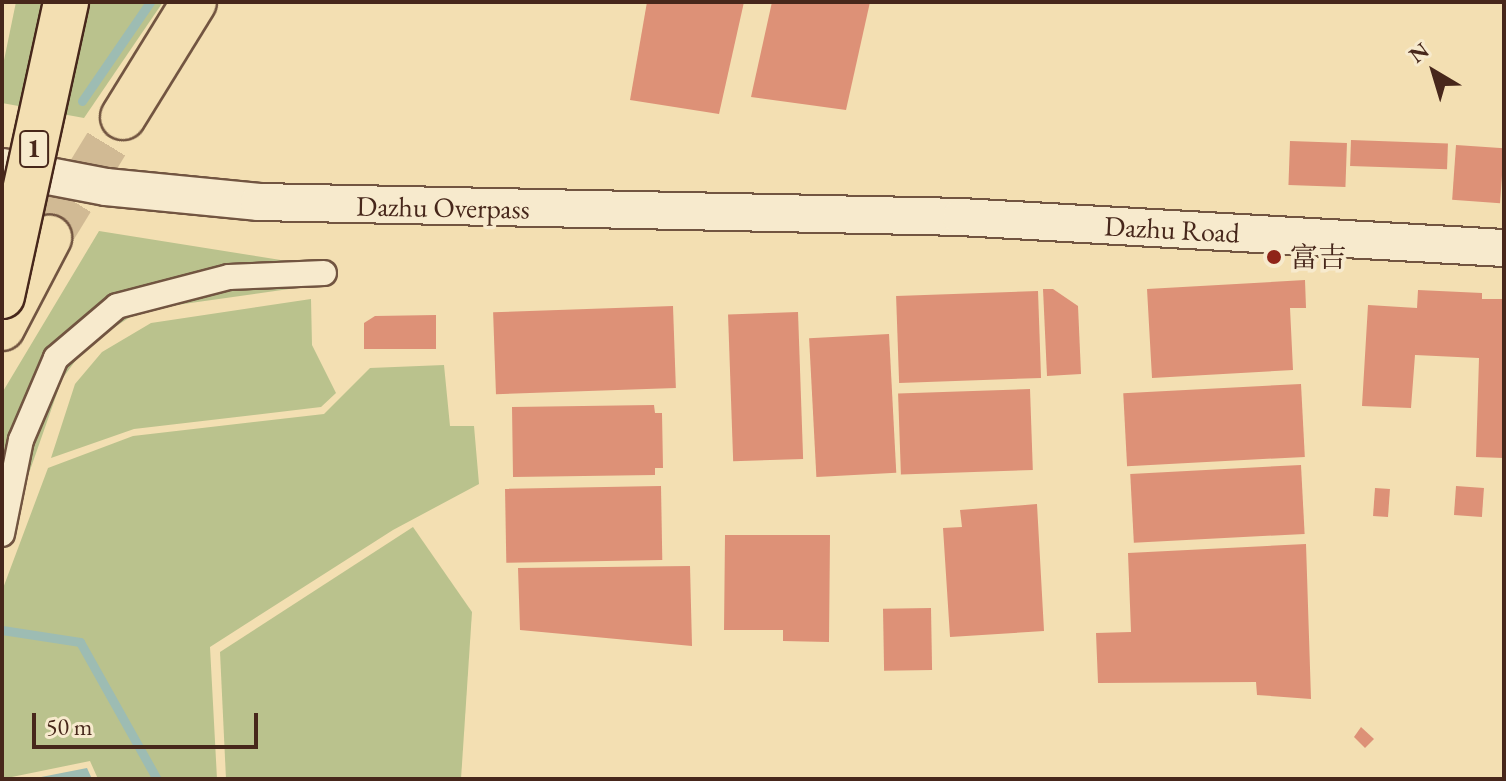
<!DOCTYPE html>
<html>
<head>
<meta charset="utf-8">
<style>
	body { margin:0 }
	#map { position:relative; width:1506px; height:781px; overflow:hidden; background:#f3dfb2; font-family:"EB Garamond","Noto Serif TC",serif }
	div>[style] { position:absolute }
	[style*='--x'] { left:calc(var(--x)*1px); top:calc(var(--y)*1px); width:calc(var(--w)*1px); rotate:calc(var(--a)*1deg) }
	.green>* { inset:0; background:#bac28d }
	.water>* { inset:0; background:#9dbcb3 }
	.stream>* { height:9px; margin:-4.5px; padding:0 4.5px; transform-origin:4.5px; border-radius:4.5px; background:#9dbcb3 }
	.building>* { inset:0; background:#dd9177; transform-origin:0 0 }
	.highway-tunnel>* { height:44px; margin-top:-22px; transform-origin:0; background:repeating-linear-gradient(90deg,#d1ba94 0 44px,transparent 0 66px) }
	.roads { filter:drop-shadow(2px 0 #725541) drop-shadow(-2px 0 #725541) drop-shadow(0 2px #725541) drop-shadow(0 -2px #725541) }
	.street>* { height:24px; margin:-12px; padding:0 12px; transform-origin:12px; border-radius:12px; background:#f7eacd }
	.secondary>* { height:36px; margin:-18px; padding:0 18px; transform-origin:18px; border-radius:18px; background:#f7eacd }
	.highway>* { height:44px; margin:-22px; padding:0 22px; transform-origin:22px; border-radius:22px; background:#f3dfb2 }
	.bridges { filter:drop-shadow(2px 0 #47271b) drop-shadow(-2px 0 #47271b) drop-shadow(0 2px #47271b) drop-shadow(0 -2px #47271b) }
	.highway-bridge>* { height:44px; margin:-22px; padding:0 22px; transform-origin:22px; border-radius:22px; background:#f3dfb2 }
	.dots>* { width:22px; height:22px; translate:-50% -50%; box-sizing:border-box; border:4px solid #f7eacd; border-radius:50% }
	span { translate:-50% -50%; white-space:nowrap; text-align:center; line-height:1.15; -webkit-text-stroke:7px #f7eacd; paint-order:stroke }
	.shield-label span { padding:2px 6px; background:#f7eacd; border:2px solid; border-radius:6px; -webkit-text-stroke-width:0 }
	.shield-label { font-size:26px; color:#47271b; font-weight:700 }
	.street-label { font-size:28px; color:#47271b }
	.poi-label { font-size:28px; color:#47271b }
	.left { translate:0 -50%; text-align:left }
	.frame { position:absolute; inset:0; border:4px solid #47271b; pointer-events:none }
	.north { position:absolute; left:1394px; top:32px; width:80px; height:80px; -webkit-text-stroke:6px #f7eacd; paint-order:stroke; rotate:322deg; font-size:22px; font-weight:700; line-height:32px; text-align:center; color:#47271b }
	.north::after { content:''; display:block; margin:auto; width:28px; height:36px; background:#47271b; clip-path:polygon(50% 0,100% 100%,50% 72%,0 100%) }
	.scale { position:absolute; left:32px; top:713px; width:226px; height:36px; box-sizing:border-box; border:4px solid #47271b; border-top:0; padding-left:10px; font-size:24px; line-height:28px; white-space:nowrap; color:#47271b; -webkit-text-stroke:6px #f7eacd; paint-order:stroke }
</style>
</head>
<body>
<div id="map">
	<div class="green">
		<div style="clip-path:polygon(16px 2px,163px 2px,84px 118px,2px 103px,2px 70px)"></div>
		<div style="clip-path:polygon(99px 231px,312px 265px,310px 286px,141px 310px,87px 345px,62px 379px,2px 550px,2px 393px)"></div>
		<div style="clip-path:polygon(311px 299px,312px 345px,336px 393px,321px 407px,134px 429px,51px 458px,75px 384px,102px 352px,151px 323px)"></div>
		<div style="clip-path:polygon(444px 365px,450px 426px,474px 426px,479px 484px,393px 530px,210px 647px,217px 779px,98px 779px,90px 761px,2px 779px,2px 591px,48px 468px,133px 436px,324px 414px,370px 368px)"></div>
		<div style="clip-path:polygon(413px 527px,472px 612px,461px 779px,226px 779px,220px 652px)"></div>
	</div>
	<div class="water">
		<div style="clip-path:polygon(87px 768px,92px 779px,31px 779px)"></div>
	</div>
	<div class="stream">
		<div style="--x:82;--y:101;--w:120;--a:-55.5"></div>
		<div style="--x:2;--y:630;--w:79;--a:8.7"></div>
		<div style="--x:80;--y:642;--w:157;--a:60.7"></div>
	</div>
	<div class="building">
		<div style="clip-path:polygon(647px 2px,744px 2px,719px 114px,630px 100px)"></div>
		<div style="clip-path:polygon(772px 2px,870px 2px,846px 110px,751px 97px)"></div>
		<div style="left:1351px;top:140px;width:97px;height:26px;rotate:2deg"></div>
		<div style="left:1290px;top:141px;width:57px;height:44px;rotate:2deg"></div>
		<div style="left:1456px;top:145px;width:48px;height:55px;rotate:4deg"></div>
		<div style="clip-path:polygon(1305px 280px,1306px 308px,1290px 308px,1293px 370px,1152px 378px,1147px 289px)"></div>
		<div style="clip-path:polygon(1043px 289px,1053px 289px,1078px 306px,1081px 374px,1047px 376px)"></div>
		<div style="clip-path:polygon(1418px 290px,1482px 293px,1482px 299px,1504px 299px,1504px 458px,1476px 457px,1479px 358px,1415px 355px,1411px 408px,1362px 406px,1368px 305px,1417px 308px)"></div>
		<div style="left:1038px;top:291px;width:87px;height:142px;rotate:88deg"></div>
		<div style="left:673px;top:306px;width:82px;height:180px;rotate:88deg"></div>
		<div style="left:798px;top:312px;width:147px;height:70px;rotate:88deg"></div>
		<div style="clip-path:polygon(436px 315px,436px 349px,364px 349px,364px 323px,375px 316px)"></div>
		<div style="left:889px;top:334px;width:139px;height:80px;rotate:87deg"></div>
		<div style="left:1301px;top:384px;width:73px;height:178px;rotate:87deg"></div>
		<div style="left:1030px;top:389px;width:81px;height:132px;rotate:88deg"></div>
		<div style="clip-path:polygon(654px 405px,655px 413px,662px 413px,663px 468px,655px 468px,655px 475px,513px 477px,512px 407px)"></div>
		<div style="left:1301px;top:465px;width:69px;height:171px;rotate:87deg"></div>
		<div style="left:661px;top:486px;width:74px;height:156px;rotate:89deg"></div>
		<div style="left:1456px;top:486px;width:28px;height:29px;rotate:4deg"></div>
		<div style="left:1375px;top:488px;width:15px;height:28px;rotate:4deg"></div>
		<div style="clip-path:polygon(1037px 504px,1044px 631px,950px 637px,943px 528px,962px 527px,960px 510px)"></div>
		<div style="clip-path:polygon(725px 535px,830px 535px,829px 642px,783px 641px,783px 630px,724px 630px)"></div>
		<div style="clip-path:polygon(1306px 544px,1311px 699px,1257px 695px,1256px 682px,1098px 683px,1096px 633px,1131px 632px,1128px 553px)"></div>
		<div style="clip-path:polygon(690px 566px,692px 646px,520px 630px,518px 568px)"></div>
		<div style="left:931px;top:608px;width:62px;height:48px;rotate:89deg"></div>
		<div style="clip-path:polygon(1361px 727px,1374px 739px,1365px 748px,1354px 737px)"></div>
	</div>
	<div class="highway-tunnel">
		<div style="--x:49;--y:238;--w:142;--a:-58.6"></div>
	</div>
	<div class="roads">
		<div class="street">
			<div style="--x:2;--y:534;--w:96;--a:-78.6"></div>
			<div style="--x:21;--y:440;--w:89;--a:-66.9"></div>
			<div style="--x:56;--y:358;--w:80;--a:-40.4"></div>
			<div style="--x:117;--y:306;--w:116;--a:-14.5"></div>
			<div style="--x:229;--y:277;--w:95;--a:-2.4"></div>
		</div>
		<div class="secondary">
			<div style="--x:2;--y:167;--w:106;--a:10.9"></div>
			<div style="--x:106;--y:187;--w:154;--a:5.6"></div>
			<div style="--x:259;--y:202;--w:702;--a:1.22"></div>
			<div style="--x:961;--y:217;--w:544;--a:3.27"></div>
		</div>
		<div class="highway">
			<div style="--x:123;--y:117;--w:135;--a:-58.3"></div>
			<div style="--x:2;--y:328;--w:102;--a:-62.4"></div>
		</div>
	</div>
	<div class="bridges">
		<div class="highway-bridge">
			<div style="--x:2;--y:296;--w:301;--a:-77.7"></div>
		</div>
	</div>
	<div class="dots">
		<div style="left:1274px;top:257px;background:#8f2418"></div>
	</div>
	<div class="shield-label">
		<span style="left:34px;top:149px">1</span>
	</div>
	<div class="street-label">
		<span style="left:443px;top:207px;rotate:1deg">Dazhu Overpass</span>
		<span style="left:1172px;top:229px;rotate:3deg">Dazhu Road</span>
	</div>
	<div class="poi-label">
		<span class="left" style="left:1290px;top:257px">富吉</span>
	</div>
	<div class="frame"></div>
	<div class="north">N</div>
	<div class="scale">50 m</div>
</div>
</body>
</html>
